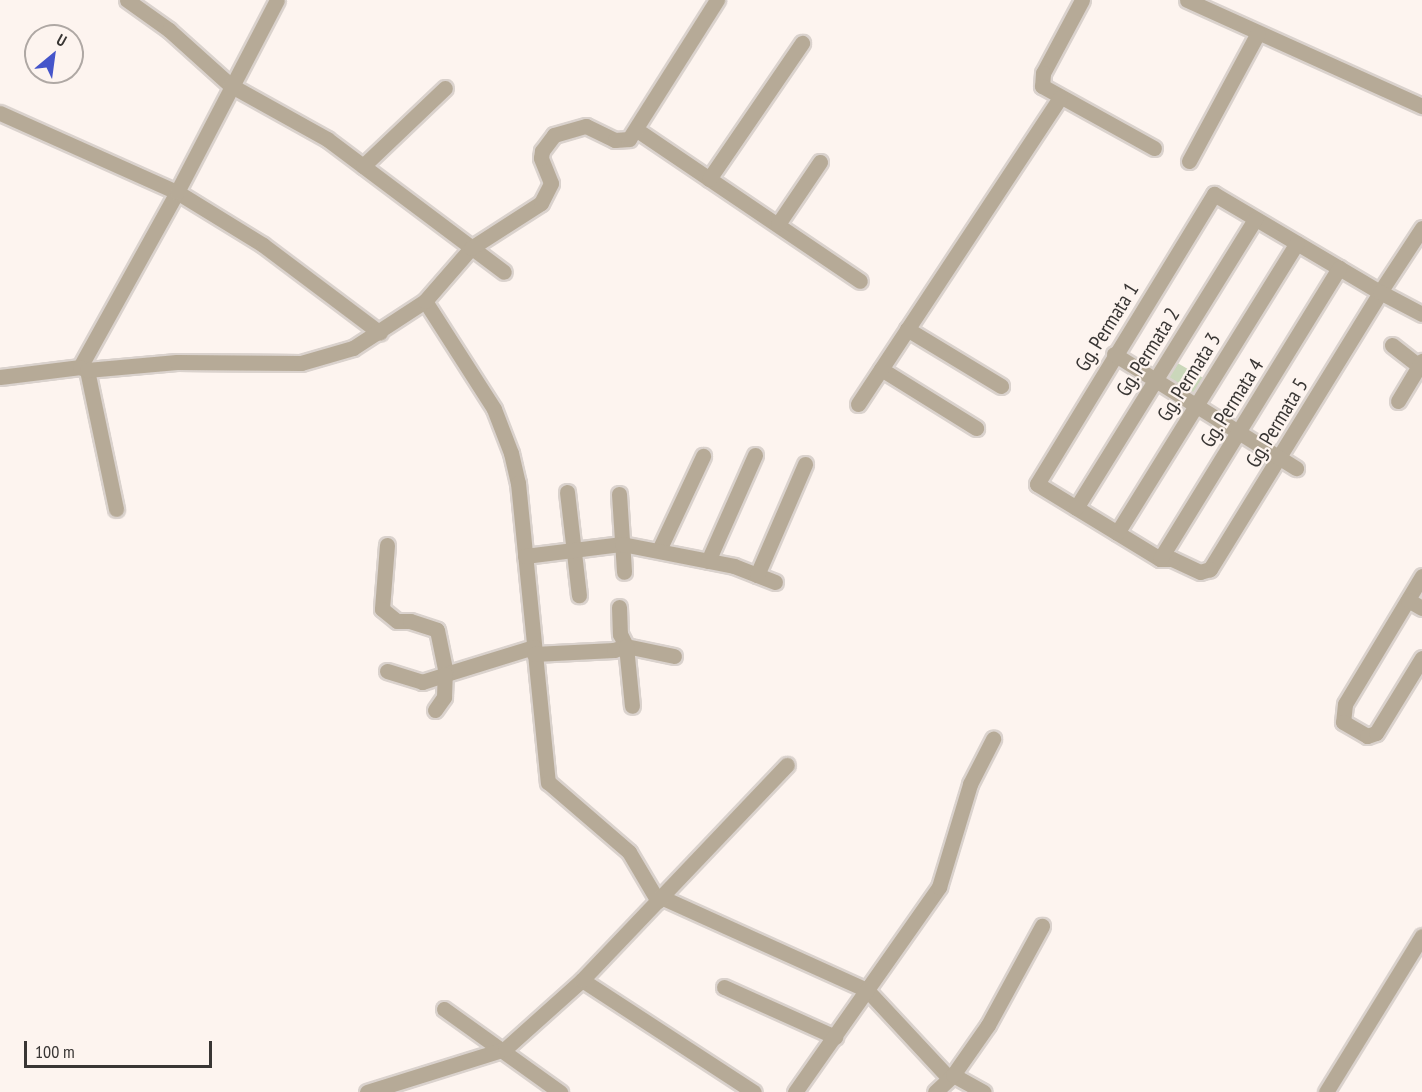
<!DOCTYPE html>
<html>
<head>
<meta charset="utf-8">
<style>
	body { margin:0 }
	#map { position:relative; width:1422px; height:1092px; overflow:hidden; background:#fdf4ef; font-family:"PT Sans Narrow",sans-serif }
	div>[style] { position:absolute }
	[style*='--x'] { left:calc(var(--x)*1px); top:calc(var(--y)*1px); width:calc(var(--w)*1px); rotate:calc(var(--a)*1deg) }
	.green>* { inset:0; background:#cad7ba; transform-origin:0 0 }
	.roads { filter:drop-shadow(2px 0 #dad2cd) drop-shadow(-2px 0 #dad2cd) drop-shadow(0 2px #dad2cd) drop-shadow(0 -2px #dad2cd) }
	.minor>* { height:15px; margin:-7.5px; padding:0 7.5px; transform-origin:7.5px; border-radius:7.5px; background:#b6aa97 }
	span { translate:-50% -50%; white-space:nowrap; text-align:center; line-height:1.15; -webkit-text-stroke:4.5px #fdf4ef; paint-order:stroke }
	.street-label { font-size:21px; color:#393634 }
	.north { position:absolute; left:24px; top:24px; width:60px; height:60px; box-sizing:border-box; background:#fdf4ef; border:2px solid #afa8a4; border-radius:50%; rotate:29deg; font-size:16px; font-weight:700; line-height:24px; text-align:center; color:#393634 }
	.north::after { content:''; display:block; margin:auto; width:21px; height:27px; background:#4555ca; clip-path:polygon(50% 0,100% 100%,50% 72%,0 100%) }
	.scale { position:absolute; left:24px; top:1041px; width:188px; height:27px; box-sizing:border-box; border:3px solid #393634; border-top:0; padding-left:8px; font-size:18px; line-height:21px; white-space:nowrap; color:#393634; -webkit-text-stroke:4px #fdf4ef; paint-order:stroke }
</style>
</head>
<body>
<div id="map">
	<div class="green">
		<div style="left:1174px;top:361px;width:39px;height:21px;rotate:30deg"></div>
	</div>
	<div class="roads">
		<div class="minor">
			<div style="--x:127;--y:0;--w:52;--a:35.5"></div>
			<div style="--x:169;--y:30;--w:82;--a:42"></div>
			<div style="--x:230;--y:85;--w:111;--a:29.1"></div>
			<div style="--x:327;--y:139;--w:221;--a:36.9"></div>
			<div style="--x:1082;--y:0;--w:83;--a:118.1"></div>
			<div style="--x:1043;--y:73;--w:13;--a:94"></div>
			<div style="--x:1042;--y:86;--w:128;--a:29"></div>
			<div style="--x:1187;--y:0;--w:258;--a:24.3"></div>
			<div style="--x:0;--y:113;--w:194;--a:24.1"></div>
			<div style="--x:177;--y:192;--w:101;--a:31.6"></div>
			<div style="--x:263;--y:245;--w:146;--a:36.9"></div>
			<div style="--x:637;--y:130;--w:269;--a:34.1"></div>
			<div style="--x:1189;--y:161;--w:145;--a:-61.7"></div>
			<div style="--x:363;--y:166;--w:113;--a:-43.6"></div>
			<div style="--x:709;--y:179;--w:165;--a:-55.6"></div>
			<div style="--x:778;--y:224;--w:75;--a:-55.9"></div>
			<div style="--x:1422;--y:228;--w:77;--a:123.3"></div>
			<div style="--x:1380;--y:292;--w:4;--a:117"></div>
			<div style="--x:1378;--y:296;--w:321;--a:121.6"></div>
			<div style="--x:1210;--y:569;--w:10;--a:163"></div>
			<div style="--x:1200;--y:572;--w:31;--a:-155"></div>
			<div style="--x:1172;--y:559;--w:12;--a:180"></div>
			<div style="--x:1160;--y:559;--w:144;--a:-148.6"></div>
			<div style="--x:1037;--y:484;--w:340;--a:-58.6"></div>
			<div style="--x:1214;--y:194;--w:193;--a:30.6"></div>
			<div style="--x:1380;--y:292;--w:47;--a:27.6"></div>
			<div style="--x:425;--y:301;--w:128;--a:57.4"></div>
			<div style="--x:494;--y:409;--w:47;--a:68.9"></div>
			<div style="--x:511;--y:453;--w:31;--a:77"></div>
			<div style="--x:518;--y:483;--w:301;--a:84.3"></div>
			<div style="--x:548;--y:782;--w:107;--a:40.8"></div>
			<div style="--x:629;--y:852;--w:57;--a:59.4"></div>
			<div style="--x:907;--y:329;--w:110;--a:31.2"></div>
			<div style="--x:1392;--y:345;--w:34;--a:38"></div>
			<div style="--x:1114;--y:354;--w:215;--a:32.1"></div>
			<div style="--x:80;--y:367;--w:200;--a:-61"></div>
			<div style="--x:177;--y:192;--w:216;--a:-62.5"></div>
			<div style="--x:881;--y:369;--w:112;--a:31.8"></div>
			<div style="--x:87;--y:370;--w:142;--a:78.2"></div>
			<div style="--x:0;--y:377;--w:81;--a:-7.1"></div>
			<div style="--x:80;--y:367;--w:8;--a:23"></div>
			<div style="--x:87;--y:370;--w:90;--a:-5.1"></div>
			<div style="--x:177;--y:362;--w:124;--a:0.5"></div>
			<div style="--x:301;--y:363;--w:54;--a:-16.1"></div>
			<div style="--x:353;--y:348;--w:86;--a:-33.1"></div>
			<div style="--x:425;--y:301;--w:70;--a:-49"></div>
			<div style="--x:471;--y:248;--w:83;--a:-32.7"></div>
			<div style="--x:541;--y:203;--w:22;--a:-63"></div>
			<div style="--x:551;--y:183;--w:27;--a:-112"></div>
			<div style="--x:541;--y:158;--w:7;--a:-82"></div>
			<div style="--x:542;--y:151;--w:20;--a:-53"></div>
			<div style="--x:554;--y:135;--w:33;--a:-16"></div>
			<div style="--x:586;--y:126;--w:32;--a:26"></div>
			<div style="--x:615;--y:140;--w:14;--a:-4"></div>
			<div style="--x:629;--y:139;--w:165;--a:-57.7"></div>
			<div style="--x:1398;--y:401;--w:47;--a:-59"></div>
			<div style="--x:858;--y:404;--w:367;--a:-56.6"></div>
			<div style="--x:567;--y:492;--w:104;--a:83.4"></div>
			<div style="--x:619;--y:494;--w:78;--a:86.3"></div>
			<div style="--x:1076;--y:508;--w:340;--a:-58.2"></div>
			<div style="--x:1117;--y:533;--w:341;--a:-58.2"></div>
			<div style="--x:387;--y:545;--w:64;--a:94.5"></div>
			<div style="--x:382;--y:609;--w:19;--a:39"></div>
			<div style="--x:397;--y:621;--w:13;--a:0"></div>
			<div style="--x:410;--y:621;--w:28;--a:18"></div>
			<div style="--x:437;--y:630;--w:45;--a:78.4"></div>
			<div style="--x:446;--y:674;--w:92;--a:-17.1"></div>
			<div style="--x:659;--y:550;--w:104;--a:-64.9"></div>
			<div style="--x:525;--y:556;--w:98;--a:-7.1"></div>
			<div style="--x:622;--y:544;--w:114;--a:11.1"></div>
			<div style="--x:734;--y:566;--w:44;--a:21.3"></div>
			<div style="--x:1160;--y:559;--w:342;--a:-58.4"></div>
			<div style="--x:708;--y:561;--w:116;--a:-66.1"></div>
			<div style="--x:757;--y:575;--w:121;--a:-66.6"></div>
			<div style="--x:1422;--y:576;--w:149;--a:121"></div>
			<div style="--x:1345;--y:704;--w:18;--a:96"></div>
			<div style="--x:1343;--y:722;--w:28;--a:30"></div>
			<div style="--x:1367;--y:736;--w:9;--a:-18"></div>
			<div style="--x:1376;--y:733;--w:88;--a:-58.5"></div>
			<div style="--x:1408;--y:600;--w:16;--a:30"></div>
			<div style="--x:619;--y:607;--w:27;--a:88"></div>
			<div style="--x:620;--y:634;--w:13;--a:63"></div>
			<div style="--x:626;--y:646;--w:49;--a:11.8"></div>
			<div style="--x:534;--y:654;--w:80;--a:-2.9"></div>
			<div style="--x:614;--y:650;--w:13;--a:-18"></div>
			<div style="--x:626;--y:646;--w:60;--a:84.3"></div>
			<div style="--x:387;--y:671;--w:37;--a:17"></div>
			<div style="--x:422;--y:682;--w:25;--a:-18"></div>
			<div style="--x:435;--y:710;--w:16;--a:-55"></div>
			<div style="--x:444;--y:697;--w:23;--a:-88"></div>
			<div style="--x:663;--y:898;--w:224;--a:24.3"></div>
			<div style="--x:867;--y:990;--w:120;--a:47"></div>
			<div style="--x:582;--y:980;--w:205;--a:33.1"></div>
			<div style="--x:724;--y:987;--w:122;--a:24.2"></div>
			<div style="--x:444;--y:1009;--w:143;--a:35.6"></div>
			<div style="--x:953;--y:1075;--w:35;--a:29"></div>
			<div style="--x:367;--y:1092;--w:145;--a:-17.3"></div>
			<div style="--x:505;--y:1049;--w:103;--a:-41.9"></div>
			<div style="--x:582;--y:980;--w:297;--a:-46.4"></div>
			<div style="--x:795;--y:1092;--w:251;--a:-54.9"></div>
			<div style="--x:939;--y:887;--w:108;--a:-73.2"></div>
			<div style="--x:970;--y:784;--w:51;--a:-62.9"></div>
			<div style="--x:935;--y:1092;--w:25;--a:-43"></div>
			<div style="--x:953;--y:1075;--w:61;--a:-55"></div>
			<div style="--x:988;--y:1025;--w:113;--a:-61.4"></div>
			<div style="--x:1326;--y:1092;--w:183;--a:-58.4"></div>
		</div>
	</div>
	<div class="street-label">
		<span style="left:1107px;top:327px;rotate:-58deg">Gg. Permata 1</span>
		<span style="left:1148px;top:352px;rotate:-58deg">Gg. Permata 2</span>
		<span style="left:1189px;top:377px;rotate:-58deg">Gg. Permata 3</span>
		<span style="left:1232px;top:403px;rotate:-58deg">Gg. Permata 4</span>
		<span style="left:1277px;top:423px;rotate:-59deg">Gg. Permata 5</span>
	</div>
	<div class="north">U</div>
	<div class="scale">100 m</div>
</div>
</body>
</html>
